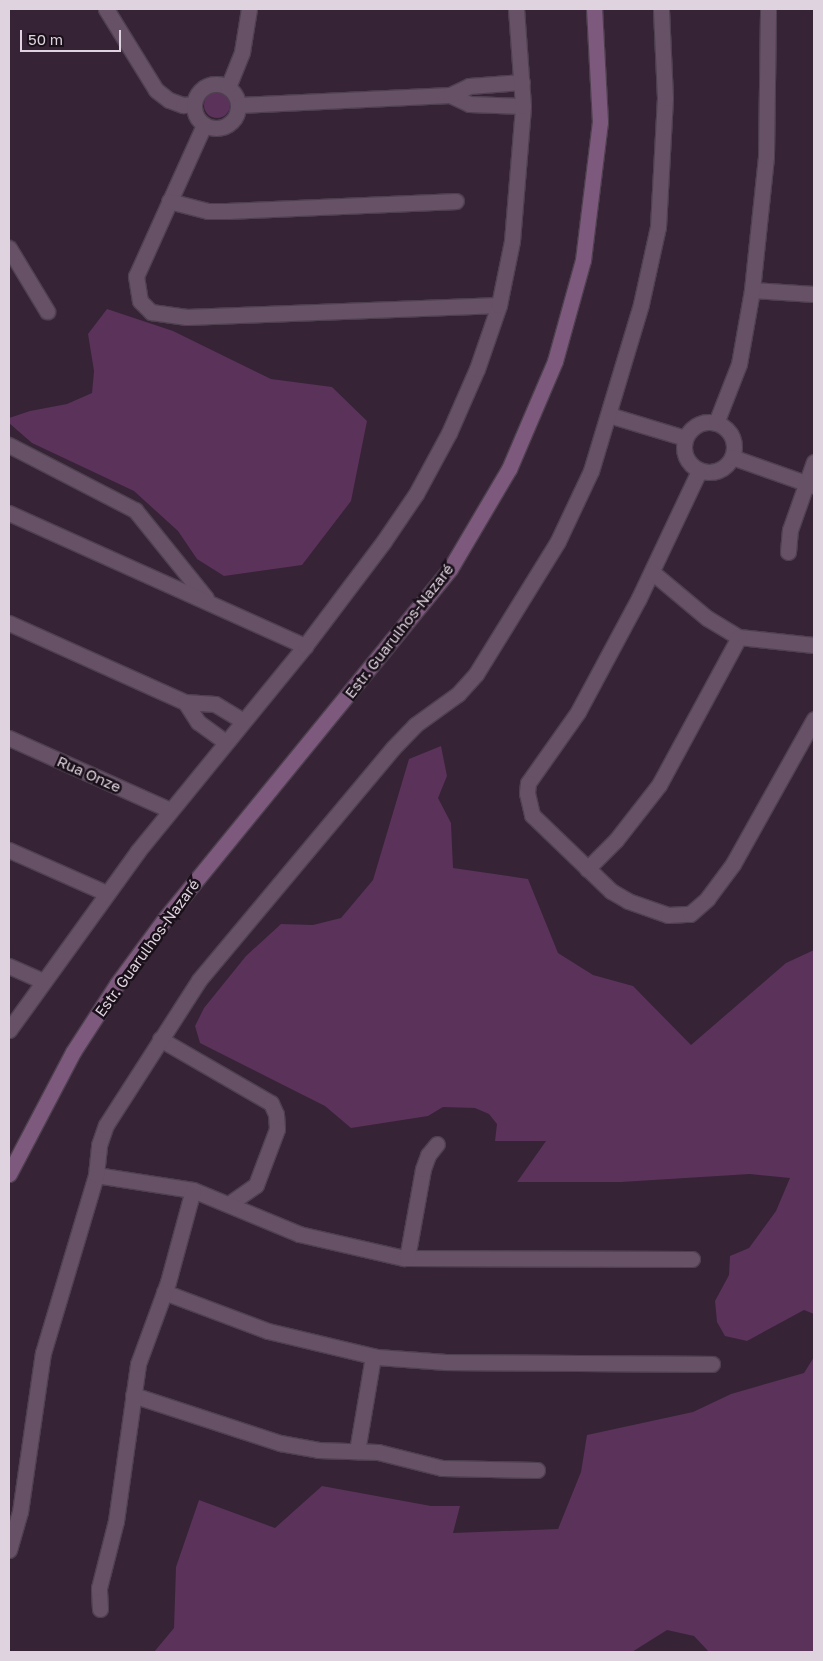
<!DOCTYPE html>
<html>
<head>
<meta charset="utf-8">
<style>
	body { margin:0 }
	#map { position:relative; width:823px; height:1661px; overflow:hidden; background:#362336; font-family:"Golos Text",sans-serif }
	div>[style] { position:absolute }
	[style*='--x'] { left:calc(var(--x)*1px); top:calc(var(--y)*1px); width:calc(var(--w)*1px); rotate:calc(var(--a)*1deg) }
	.green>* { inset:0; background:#5a325a }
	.round { border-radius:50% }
	.roads { filter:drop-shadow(1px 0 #4f4050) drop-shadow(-1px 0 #4f4050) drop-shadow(0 1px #4f4050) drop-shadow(0 -1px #4f4050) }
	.street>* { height:15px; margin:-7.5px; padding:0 7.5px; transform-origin:7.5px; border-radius:7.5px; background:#665166 }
	.street>.ring { margin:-7.5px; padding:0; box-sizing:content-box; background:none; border:15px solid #665166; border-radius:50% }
	.secondary>* { height:15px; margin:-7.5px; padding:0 7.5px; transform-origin:7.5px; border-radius:7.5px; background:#7d5a7d }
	span { translate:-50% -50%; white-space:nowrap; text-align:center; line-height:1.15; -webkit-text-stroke:5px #191019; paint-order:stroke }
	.street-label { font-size:15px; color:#dfd3df }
	.frame { position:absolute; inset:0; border:10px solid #dfd3df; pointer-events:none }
	.scale { position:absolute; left:20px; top:30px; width:101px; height:22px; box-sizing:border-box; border:2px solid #dfd3df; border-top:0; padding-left:6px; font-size:15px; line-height:18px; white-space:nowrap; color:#dfd3df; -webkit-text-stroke:4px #191019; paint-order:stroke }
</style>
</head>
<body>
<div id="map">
	<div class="green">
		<div class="round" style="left:204px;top:92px;width:26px;height:26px"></div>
		<div style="clip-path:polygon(107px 309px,173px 331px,271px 379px,332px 387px,367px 421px,351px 501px,302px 565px,224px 576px,197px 559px,178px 531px,134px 491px,32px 443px,9px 423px,9px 418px,30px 411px,67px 404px,92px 393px,94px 371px,88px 334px)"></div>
		<div style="clip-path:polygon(441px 746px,447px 776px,438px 798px,451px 823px,453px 868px,528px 879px,558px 953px,593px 975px,633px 986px,691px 1045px,786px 963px,814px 950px,814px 1314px,804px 1310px,747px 1341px,725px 1336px,717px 1322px,715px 1301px,729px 1275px,730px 1256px,749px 1248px,776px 1211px,790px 1178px,750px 1174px,621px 1182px,517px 1182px,546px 1141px,495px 1141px,497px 1124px,489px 1114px,475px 1108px,443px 1107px,428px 1116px,351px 1128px,325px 1106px,200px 1043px,195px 1026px,204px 1008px,246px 956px,281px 924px,313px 925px,341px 918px,373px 880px,409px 759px)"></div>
		<div style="clip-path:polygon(814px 1357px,814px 1652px,709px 1652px,694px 1636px,667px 1630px,632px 1652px,154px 1652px,174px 1628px,176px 1567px,199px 1500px,275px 1528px,322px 1486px,431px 1506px,460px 1506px,453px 1533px,558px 1529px,581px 1472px,587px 1435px,693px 1412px,731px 1394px,804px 1373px)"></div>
	</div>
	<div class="roads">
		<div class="street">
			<div style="--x:106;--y:9;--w:95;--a:58.3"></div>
			<div style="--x:156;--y:90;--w:16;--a:38"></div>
			<div style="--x:169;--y:100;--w:15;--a:20"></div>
			<div style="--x:183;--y:105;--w:11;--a:-5"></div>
			<div class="ring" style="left:194px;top:84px;width:29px;height:29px"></div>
			<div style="--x:228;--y:87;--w:38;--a:-68"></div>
			<div style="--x:242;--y:52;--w:44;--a:-80.8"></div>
			<div style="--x:450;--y:95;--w:21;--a:25"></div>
			<div style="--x:469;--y:104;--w:54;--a:2.1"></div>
			<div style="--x:239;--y:105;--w:211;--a:-2.7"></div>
			<div style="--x:450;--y:95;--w:21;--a:-25"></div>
			<div style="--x:469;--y:86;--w:53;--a:-4.3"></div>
			<div style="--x:204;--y:125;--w:166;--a:114.2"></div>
			<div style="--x:136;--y:276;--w:25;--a:81"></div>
			<div style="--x:140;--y:301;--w:16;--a:45"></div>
			<div style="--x:151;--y:312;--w:36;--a:8"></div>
			<div style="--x:187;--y:317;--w:312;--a:-2.2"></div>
			<div style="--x:169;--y:201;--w:40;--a:14.4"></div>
			<div style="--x:208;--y:211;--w:20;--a:0"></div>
			<div style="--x:228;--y:211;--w:228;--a:-2.5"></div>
			<div style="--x:9;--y:248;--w:74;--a:58.9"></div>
			<div style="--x:752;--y:290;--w:62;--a:3.7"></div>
			<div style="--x:609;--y:415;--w:79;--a:16.8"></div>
			<div class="ring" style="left:684px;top:422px;width:35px;height:35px"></div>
			<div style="--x:716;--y:423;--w:63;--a:-68.7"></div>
			<div style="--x:739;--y:364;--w:75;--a:-80"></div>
			<div style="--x:752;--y:290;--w:135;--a:-84"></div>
			<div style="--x:766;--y:156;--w:147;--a:-89.2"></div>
			<div style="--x:9;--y:445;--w:142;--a:27.3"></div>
			<div style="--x:135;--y:510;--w:113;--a:51.1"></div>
			<div style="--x:732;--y:457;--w:87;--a:19.5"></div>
			<div style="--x:699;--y:471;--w:140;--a:115.3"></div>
			<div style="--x:639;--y:598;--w:129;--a:118.2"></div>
			<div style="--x:578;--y:712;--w:87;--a:125.2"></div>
			<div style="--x:528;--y:783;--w:10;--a:96"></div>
			<div style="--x:527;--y:793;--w:23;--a:77"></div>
			<div style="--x:532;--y:815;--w:110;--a:43.9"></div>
			<div style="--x:611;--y:891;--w:20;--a:30"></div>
			<div style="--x:628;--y:901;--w:42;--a:19.3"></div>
			<div style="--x:668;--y:915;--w:22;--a:-3"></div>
			<div style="--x:690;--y:914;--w:23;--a:-41"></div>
			<div style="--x:707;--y:899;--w:44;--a:-53.4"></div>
			<div style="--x:733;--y:864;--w:166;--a:-60.8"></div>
			<div style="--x:9;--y:513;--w:325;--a:24.2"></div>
			<div style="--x:788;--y:552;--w:22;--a:-85"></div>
			<div style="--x:790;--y:530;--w:72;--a:-70.6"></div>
			<div style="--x:652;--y:572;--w:72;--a:39.9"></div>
			<div style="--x:707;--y:618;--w:37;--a:31"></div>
			<div style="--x:739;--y:637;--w:75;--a:6.1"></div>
			<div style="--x:9;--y:623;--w:193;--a:24.2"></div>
			<div style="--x:185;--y:702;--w:30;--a:4"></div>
			<div style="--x:215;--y:704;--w:33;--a:31"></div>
			<div style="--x:185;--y:702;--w:24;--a:57"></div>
			<div style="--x:198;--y:722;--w:34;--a:36"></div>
			<div style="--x:9;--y:738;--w:176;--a:24.1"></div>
			<div style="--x:9;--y:850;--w:106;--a:23.9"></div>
			<div style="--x:587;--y:869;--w:41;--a:-45"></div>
			<div style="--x:616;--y:840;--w:70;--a:-52"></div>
			<div style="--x:659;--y:785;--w:168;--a:-61.6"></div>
			<div style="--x:9;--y:966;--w:36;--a:24"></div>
			<div style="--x:9;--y:1030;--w:221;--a:-54.2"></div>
			<div style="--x:138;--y:851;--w:264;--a:-50.8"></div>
			<div style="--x:305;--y:646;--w:131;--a:-53"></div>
			<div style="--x:384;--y:541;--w:57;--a:-55.8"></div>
			<div style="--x:416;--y:494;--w:69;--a:-61.6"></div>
			<div style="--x:449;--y:433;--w:70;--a:-66.4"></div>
			<div style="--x:477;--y:369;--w:68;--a:-71"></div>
			<div style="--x:499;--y:305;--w:65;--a:-78.5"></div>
			<div style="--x:512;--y:241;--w:135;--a:-85.3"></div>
			<div style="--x:523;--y:106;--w:97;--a:-94.1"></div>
			<div style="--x:160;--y:1039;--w:128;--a:30"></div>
			<div style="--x:271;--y:1103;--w:12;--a:66"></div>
			<div style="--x:276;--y:1114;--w:15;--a:86"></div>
			<div style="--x:277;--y:1129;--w:60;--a:110.6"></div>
			<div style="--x:256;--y:1185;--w:33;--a:145"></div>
			<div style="--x:96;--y:1175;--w:98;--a:8.8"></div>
			<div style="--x:193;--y:1190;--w:115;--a:22.5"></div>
			<div style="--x:299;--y:1234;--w:108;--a:12.9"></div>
			<div style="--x:404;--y:1258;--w:288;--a:0.2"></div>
			<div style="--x:407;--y:1258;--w:90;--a:-79.8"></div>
			<div style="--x:423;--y:1169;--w:15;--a:-70"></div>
			<div style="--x:428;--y:1155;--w:14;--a:-51"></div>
			<div style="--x:164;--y:1292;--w:111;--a:20.6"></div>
			<div style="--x:268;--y:1331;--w:112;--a:13.4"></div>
			<div style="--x:377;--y:1357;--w:69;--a:4.1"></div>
			<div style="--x:446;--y:1362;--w:266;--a:0.4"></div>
			<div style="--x:133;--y:1395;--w:155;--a:18.1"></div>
			<div style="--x:280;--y:1443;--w:39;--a:10"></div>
			<div style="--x:318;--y:1450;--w:60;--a:1.9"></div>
			<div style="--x:378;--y:1452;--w:66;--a:14"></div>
			<div style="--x:442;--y:1468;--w:95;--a:1.2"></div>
			<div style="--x:357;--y:1451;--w:96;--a:-80.4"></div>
			<div style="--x:9;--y:1550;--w:40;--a:-74"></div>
			<div style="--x:20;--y:1512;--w:161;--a:-81.8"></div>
			<div style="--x:43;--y:1353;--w:186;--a:-73.4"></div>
			<div style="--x:96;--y:1175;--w:30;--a:-84"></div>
			<div style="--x:99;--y:1145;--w:21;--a:-71"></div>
			<div style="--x:106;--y:1125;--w:172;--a:-57.3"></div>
			<div style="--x:199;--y:980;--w:302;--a:-50.1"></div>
			<div style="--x:393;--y:748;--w:32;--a:-46"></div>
			<div style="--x:415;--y:725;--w:53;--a:-35.8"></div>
			<div style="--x:458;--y:694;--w:27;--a:-48"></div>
			<div style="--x:476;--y:674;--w:156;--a:-58.3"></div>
			<div style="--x:558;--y:541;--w:77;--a:-64.8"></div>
			<div style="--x:591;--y:471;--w:174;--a:-73.3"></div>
			<div style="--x:641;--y:304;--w:79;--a:-77.6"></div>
			<div style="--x:658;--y:227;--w:129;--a:-86.9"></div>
			<div style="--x:665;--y:98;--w:89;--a:-92.6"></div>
			<div style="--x:100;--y:1609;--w:21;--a:-93"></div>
			<div style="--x:99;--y:1588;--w:69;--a:-75.8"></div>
			<div style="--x:116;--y:1521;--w:159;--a:-82"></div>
			<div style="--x:138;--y:1364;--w:87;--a:-69.9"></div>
			<div style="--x:168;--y:1282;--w:95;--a:-74.8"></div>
		</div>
		<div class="secondary">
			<div style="--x:9;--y:1174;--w:138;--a:-62.3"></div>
			<div style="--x:73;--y:1052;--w:81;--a:-57.1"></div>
			<div style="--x:117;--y:984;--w:84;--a:-53.7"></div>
			<div style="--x:167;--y:916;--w:448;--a:-50.8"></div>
			<div style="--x:450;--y:569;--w:116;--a:-59.5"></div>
			<div style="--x:509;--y:469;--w:117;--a:-66.9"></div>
			<div style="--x:555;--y:361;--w:105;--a:-74.5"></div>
			<div style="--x:583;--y:260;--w:139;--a:-83"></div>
			<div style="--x:600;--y:122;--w:113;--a:-93"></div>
		</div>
	</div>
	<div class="street-label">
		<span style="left:399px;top:631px;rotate:-52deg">Estr. Guarulhos-Nazaré</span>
		<span style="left:89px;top:774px;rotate:24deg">Rua Onze</span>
		<span style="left:147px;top:948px;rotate:-54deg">Estr. Guarulhos-Nazaré</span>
	</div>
	<div class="frame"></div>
	<div class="scale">50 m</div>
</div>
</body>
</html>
